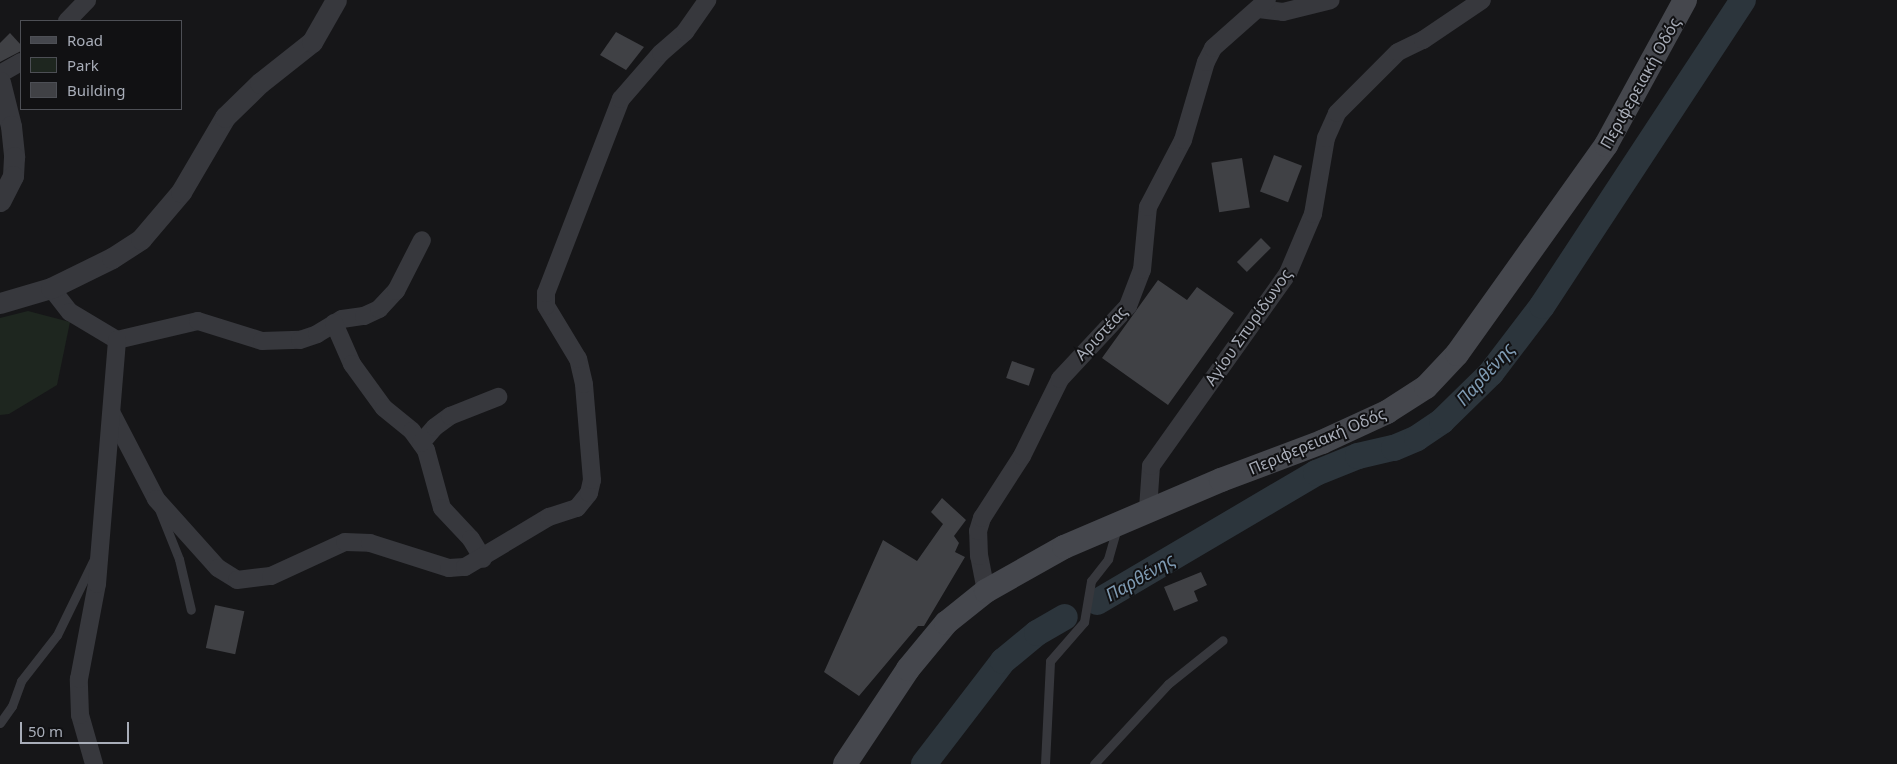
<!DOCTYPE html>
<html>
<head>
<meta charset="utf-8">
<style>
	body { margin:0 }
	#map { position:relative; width:1897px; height:764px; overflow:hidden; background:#161618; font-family:"Noto Sans",sans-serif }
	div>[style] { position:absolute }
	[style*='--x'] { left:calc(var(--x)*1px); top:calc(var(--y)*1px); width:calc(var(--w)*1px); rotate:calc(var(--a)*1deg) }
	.green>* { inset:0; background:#1e261f }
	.river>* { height:26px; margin:-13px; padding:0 13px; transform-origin:13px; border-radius:13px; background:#2c353c }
	.building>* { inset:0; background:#404145; transform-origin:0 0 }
	.service>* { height:9px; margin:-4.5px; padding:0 4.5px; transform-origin:4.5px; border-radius:4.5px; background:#37383d }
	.minor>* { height:18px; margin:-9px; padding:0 9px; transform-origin:9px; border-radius:9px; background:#37383d }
	.tertiary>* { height:21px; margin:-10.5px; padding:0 10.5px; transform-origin:10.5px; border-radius:10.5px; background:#37383d }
	.secondary>* { height:24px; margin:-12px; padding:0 12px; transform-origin:12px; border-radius:12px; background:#45474d }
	span { translate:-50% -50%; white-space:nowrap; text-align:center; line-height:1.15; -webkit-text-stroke:4px #111113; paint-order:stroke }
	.street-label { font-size:16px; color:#a8adb8 }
	.water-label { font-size:18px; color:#7f9bb3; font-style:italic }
	.legend { position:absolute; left:20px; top:20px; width:162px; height:90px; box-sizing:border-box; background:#111113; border:1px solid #4d4f55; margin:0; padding:6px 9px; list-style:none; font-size:15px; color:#a8adb8 }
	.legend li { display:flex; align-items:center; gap:10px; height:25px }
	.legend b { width:25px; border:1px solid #4d4f55 }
	.scale { position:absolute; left:20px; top:722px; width:109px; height:22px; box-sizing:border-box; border:2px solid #a8adb8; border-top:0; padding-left:6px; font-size:15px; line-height:18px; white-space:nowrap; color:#a8adb8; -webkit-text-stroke:4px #111113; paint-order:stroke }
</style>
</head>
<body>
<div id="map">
	<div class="green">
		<div style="clip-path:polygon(28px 311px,70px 322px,57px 385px,9px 414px,0 415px,0 318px)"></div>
	</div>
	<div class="river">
		<div style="--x:1097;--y:602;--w:254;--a:-30.5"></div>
		<div style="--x:1316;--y:473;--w:45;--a:-22"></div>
		<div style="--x:1358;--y:456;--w:37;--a:-13"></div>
		<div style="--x:1394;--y:448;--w:25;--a:-23"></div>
		<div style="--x:1417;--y:438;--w:30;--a:-34"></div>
		<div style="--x:1442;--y:421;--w:69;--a:-44.4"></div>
		<div style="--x:1491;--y:373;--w:84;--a:-52.7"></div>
		<div style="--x:1542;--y:306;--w:366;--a:-56.7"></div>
		<div style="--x:924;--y:764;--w:130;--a:-52.5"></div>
		<div style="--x:1003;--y:661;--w:44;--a:-39.5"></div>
		<div style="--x:1037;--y:633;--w:32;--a:-30"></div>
	</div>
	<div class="building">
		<div style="clip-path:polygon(616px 32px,644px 47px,626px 70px,600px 55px)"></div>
		<div style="clip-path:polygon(10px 33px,21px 45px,21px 51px,0 62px,0 43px)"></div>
		<div style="left:1274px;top:155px;width:30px;height:39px;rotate:21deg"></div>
		<div style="left:1242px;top:158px;width:50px;height:31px;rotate:81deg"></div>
		<div style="left:1261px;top:238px;width:14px;height:34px;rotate:45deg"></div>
		<div style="clip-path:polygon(1158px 280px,1187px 300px,1197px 287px,1234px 313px,1168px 405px,1102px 358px)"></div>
		<div style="left:1012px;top:361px;width:24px;height:18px;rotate:19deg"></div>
		<div style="clip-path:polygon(942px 498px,966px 520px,954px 536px,959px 543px,955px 552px,965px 557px,924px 626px,918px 626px,859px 696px,824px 672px,883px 540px,917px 561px,943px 524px,931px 512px)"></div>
		<div style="clip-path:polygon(1201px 572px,1207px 585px,1194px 591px,1198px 601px,1174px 611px,1164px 587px)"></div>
		<div style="left:215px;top:605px;width:30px;height:44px;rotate:12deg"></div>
	</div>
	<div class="service">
		<div style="--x:159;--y:509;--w:54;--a:68.2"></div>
		<div style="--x:179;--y:559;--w:52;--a:76.8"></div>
		<div style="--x:0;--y:723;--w:21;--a:-55"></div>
		<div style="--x:12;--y:706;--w:27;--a:-70"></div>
		<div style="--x:21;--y:681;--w:58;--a:-52"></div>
		<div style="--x:57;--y:635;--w:87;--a:-64"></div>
		<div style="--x:1045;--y:764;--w:103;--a:-87.2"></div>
		<div style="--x:1050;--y:661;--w:52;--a:-48.9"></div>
		<div style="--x:1084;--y:622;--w:42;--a:-80.3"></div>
		<div style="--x:1091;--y:581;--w:28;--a:-52"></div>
		<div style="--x:1108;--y:559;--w:33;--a:-74"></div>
		<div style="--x:1094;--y:764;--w:109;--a:-47.2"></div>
		<div style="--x:1168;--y:684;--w:70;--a:-38.7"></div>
	</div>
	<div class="minor">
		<div style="--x:1259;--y:9;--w:24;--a:7"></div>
		<div style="--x:1283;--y:12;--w:49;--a:-14"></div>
		<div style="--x:67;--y:21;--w:29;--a:-46"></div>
		<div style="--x:0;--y:74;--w:24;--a:-30"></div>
		<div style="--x:51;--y:288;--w:31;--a:52"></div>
		<div style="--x:70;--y:312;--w:55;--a:30.8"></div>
		<div style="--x:117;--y:340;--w:83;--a:-13.2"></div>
		<div style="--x:198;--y:321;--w:67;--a:17.4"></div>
		<div style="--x:262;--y:341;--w:38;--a:-2"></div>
		<div style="--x:300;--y:340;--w:18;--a:-19"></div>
		<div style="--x:317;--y:334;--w:29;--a:-31"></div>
		<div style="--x:342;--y:319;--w:22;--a:-8"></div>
		<div style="--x:364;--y:316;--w:17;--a:-25"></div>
		<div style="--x:379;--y:309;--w:25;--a:-47"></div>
		<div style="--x:396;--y:291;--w:57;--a:-63"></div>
		<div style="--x:334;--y:323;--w:45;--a:66.3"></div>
		<div style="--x:352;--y:364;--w:54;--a:54"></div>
		<div style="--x:384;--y:408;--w:36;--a:39"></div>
		<div style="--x:412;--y:431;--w:24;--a:54"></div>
		<div style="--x:426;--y:450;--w:60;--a:74.6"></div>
		<div style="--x:442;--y:508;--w:42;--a:46.9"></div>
		<div style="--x:471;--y:539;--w:23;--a:59"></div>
		<div style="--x:112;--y:414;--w:96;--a:62.6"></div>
		<div style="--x:156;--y:499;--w:93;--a:48.1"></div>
		<div style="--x:218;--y:568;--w:22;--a:32"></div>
		<div style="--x:237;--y:580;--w:34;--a:-7"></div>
		<div style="--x:271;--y:576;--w:81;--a:-24.7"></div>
		<div style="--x:345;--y:542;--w:25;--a:2"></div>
		<div style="--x:370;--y:543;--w:83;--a:17.6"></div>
		<div style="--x:449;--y:568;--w:16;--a:-4"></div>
		<div style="--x:465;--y:567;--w:98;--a:-30.8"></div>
		<div style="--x:549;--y:517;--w:29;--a:-18"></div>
		<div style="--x:577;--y:508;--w:19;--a:-51"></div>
		<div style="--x:589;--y:493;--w:13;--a:-77"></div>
		<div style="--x:592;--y:480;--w:96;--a:-94.8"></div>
		<div style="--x:584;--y:384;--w:26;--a:-103"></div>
		<div style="--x:578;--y:359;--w:62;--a:-121.1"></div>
		<div style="--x:546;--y:306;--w:13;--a:-90"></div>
		<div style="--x:546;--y:293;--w:208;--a:-68.9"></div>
		<div style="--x:621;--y:99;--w:61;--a:-49"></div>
		<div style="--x:661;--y:53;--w:32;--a:-41"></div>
		<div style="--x:685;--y:32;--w:39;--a:-55"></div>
		<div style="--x:421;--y:443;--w:21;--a:-49"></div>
		<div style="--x:435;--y:427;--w:19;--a:-36"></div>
		<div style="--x:450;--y:416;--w:52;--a:-21.6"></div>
		<div style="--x:1148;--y:509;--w:43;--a:-86"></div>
		<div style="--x:1151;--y:466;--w:237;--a:-54.6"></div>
		<div style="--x:1288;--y:273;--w:64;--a:-67"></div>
		<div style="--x:1313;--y:214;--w:77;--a:-80.3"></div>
		<div style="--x:1326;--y:138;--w:27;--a:-66"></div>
		<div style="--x:1337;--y:113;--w:86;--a:-45"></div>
		<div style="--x:1398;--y:52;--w:28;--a:-26"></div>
		<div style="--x:1423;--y:40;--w:71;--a:-34.1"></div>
		<div style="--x:986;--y:591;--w:36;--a:-101"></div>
		<div style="--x:979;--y:556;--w:25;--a:-92"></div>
		<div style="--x:978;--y:531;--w:14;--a:-73"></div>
		<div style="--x:982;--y:518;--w:74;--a:-57.2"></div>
		<div style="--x:1022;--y:456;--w:86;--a:-63.7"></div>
		<div style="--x:1060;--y:379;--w:100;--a:-47"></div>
		<div style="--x:1128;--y:306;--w:39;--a:-69"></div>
		<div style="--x:1142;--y:270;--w:63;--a:-84.6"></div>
		<div style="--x:1148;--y:207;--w:76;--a:-62.4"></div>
		<div style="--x:1183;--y:140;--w:81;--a:-73.6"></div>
		<div style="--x:1206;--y:62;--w:16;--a:-63"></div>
		<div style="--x:1213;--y:48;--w:72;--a:-41.6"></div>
		<div style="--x:94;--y:764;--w:51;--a:-105.9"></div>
		<div style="--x:80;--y:715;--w:36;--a:-92"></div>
		<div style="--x:79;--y:679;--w:97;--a:-79.3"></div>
		<div style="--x:97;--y:584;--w:245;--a:-85.3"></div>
	</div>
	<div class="tertiary">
		<div style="--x:0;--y:82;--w:45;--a:76"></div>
		<div style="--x:11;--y:126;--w:31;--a:84"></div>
		<div style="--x:14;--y:157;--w:19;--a:93"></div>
		<div style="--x:13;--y:176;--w:28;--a:117"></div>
		<div style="--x:0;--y:303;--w:53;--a:-16.4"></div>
		<div style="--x:51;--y:288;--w:68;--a:-26.2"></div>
		<div style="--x:112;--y:258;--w:35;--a:-33"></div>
		<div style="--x:141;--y:239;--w:62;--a:-49.6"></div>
		<div style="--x:181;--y:192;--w:87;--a:-59.6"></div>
		<div style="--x:225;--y:117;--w:49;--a:-44.2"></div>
		<div style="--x:260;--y:83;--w:66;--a:-38.3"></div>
		<div style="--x:312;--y:42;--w:48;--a:-60.3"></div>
	</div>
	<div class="secondary">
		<div style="--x:845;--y:764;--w:114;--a:-56.4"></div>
		<div style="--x:908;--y:669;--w:60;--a:-50.4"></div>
		<div style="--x:946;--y:623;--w:51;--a:-38.7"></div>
		<div style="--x:986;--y:591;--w:90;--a:-29.4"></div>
		<div style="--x:1064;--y:547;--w:171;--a:-23.1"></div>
		<div style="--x:1221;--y:480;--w:108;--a:-20.6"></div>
		<div style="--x:1322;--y:442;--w:72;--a:-24.8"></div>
		<div style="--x:1387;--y:412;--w:46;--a:-32.7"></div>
		<div style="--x:1426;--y:387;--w:45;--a:-46.8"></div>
		<div style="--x:1457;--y:354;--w:257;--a:-54.5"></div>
		<div style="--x:1606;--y:145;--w:165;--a:-61.4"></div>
	</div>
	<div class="street-label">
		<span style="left:1640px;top:83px;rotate:-61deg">Περιφερειακή Οδός</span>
		<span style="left:1248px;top:327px;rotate:-55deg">Αγίου Σπυρίδωνος</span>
		<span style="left:1101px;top:333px;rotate:-47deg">Αριστέας</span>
		<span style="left:1317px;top:441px;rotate:-23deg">Περιφερειακή Οδός</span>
	</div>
	<div class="water-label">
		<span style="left:1485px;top:374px;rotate:-48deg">Παρθένης</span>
		<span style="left:1140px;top:577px;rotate:-30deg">Παρθένης</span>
	</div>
	<ul class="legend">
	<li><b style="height:6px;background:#45474d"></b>Road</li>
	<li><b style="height:14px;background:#1e261f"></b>Park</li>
	<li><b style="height:14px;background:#404145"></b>Building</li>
	</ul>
	<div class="scale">50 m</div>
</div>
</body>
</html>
